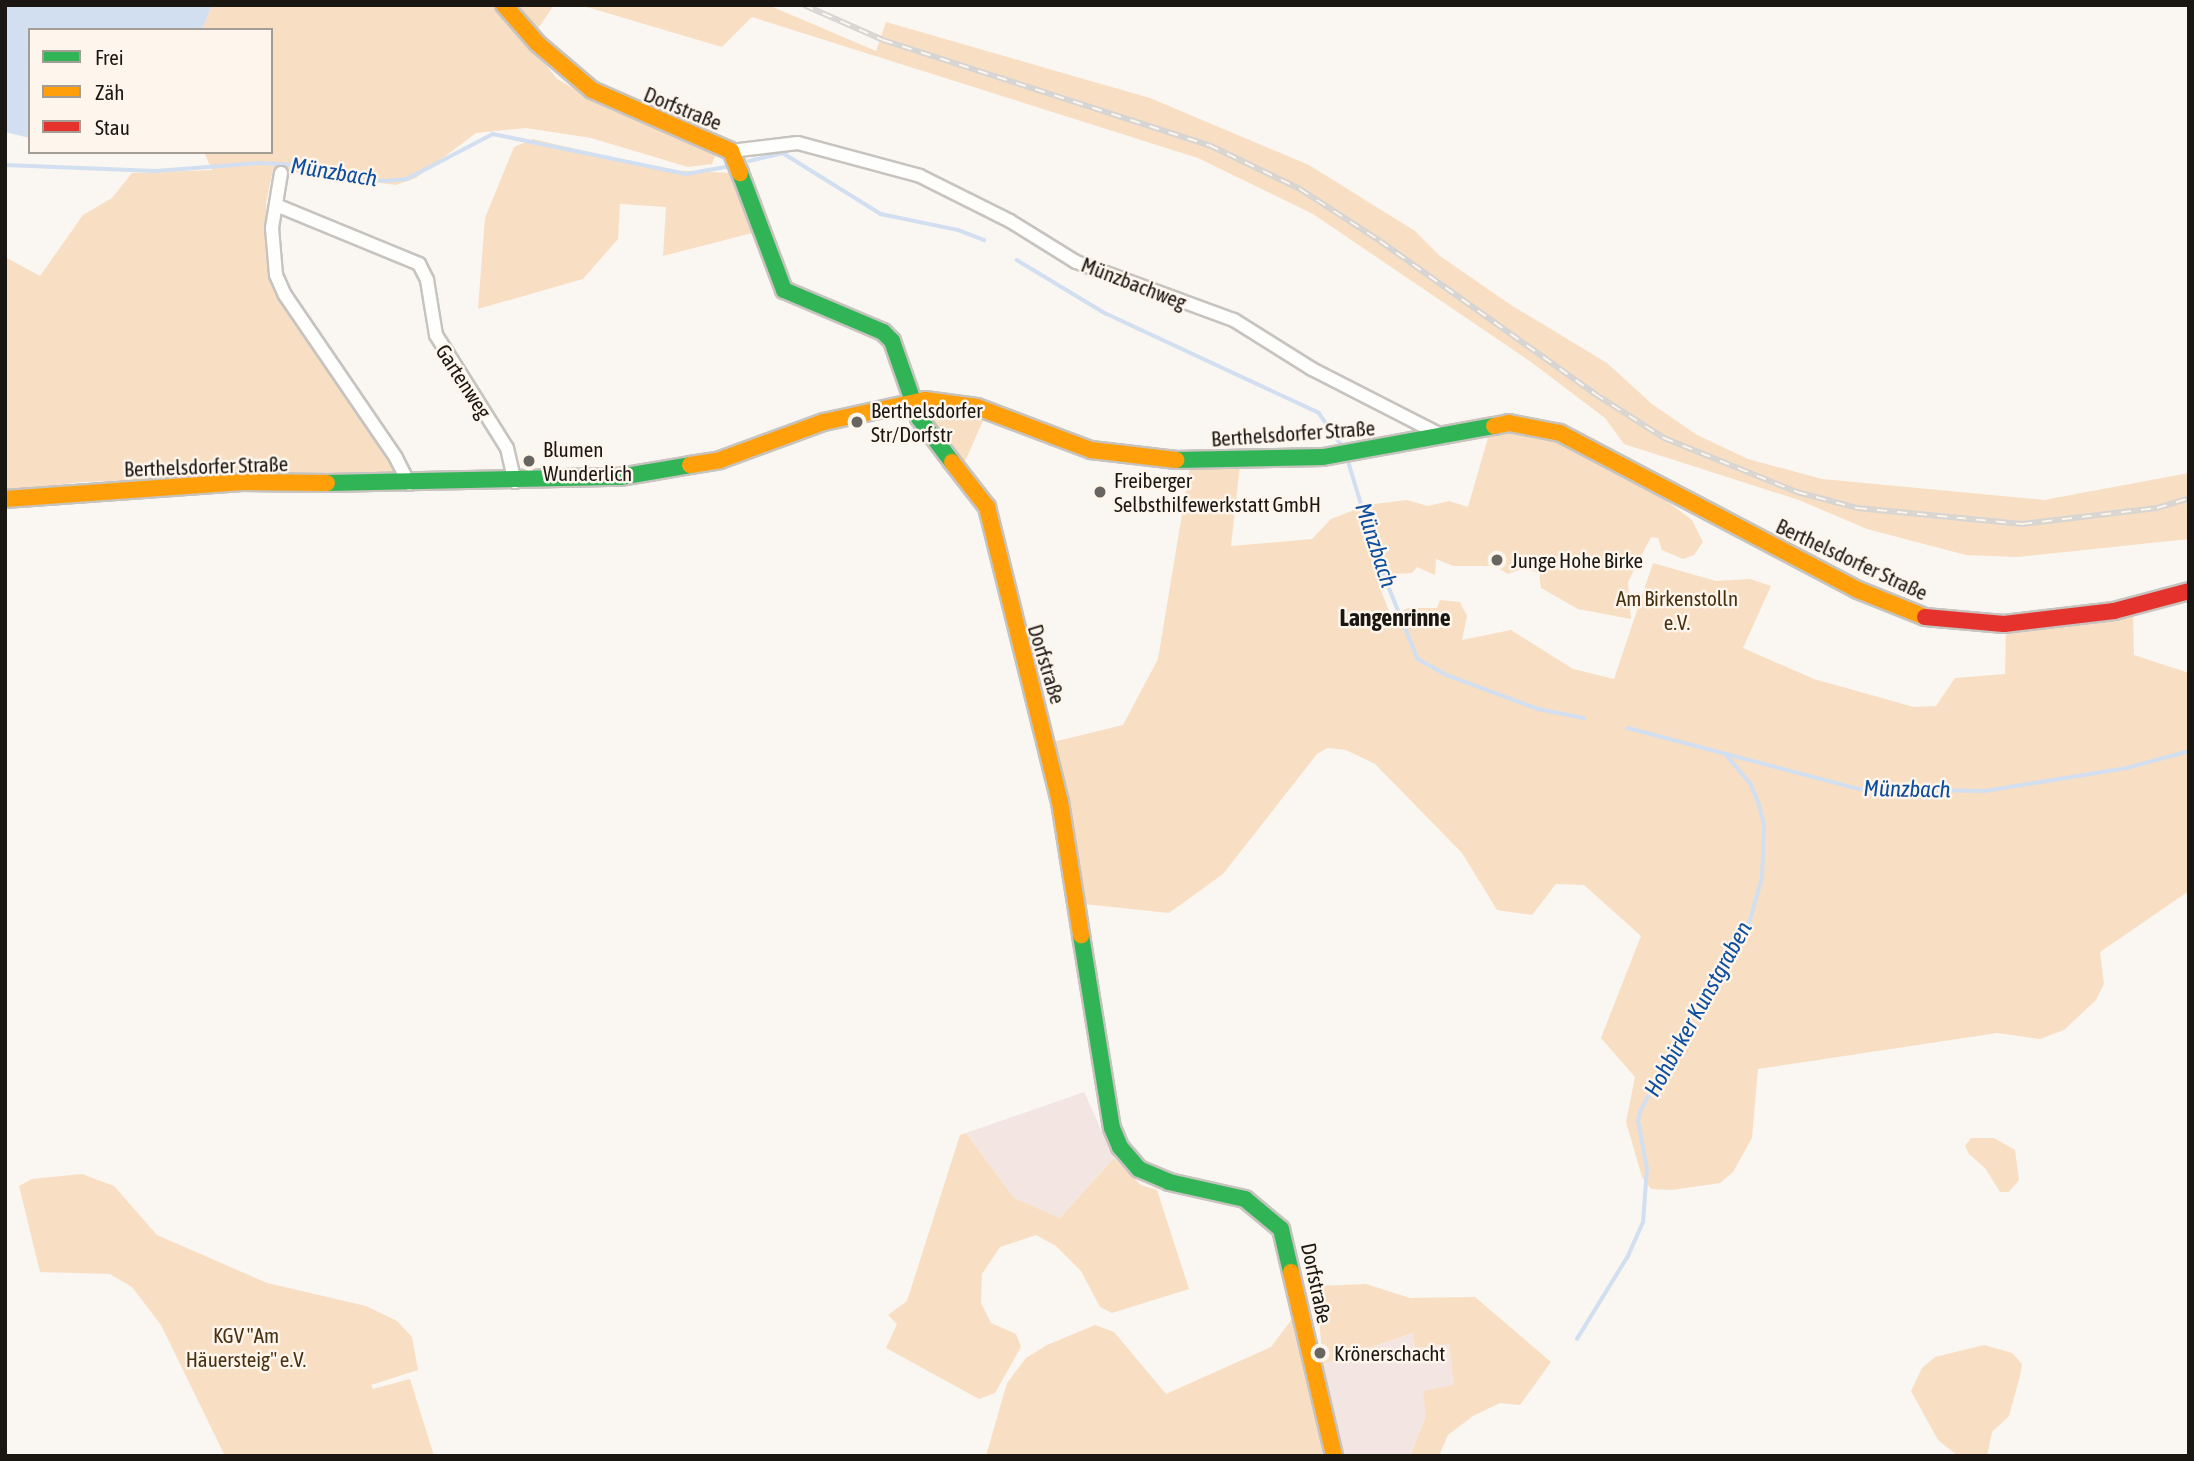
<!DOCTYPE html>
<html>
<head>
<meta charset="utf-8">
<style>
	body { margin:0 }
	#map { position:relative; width:2194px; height:1461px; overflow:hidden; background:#faf6f1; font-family:"Asap Condensed",sans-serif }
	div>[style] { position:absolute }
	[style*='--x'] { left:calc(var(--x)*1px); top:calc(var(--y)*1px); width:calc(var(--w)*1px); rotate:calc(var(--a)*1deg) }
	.industrial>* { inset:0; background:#f3e5e1 }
	.green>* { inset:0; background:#f8dfc3 }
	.water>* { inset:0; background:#d1dff1 }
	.stream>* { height:3.5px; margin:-1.75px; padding:0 1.75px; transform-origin:1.75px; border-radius:1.75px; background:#d1dff1 }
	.roads { filter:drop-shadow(2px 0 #c7c3bf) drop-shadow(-2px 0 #c7c3bf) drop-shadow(0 2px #c7c3bf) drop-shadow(0 -2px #c7c3bf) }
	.street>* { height:12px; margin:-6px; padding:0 6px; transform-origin:6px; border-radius:6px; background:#fefefd }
	.fast>* { height:16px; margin:-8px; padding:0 8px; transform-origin:8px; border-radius:8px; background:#30b455 }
	.slow>* { height:16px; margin:-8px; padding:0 8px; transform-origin:8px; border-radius:8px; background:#ff9f0a }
	.jam>* { height:16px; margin:-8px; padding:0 8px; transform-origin:8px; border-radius:8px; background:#e5322d }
	.rail>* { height:6px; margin-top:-3px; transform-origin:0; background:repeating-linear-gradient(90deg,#fef6ed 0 10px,#d6d5d3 0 20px); box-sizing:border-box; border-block:2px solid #d6d5d3 }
	.dots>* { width:19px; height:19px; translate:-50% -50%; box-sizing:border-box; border:4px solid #fef6ed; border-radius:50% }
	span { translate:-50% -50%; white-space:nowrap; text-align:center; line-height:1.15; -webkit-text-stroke:5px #fef6ed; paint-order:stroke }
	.street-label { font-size:21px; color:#1a1713 }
	.poi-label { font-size:21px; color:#1a1713 }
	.left { translate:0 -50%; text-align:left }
	.park-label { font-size:21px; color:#493010 }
	.water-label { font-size:23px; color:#0d4e9f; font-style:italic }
	.quarter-label { font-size:24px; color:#1a1713; font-weight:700 }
	.frame { position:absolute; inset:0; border:7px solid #1a1713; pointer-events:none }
	.legend { position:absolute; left:28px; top:28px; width:245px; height:126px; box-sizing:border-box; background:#fef6ed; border:2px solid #a39d96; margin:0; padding:9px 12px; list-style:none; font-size:21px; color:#1a1713 }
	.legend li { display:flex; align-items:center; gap:14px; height:35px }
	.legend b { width:35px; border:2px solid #a39d96 }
</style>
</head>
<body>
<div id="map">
	<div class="industrial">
		<div style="clip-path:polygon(1084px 1092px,1114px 1158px,1060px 1218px,1014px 1198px,966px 1133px)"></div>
		<div style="clip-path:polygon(1414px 1333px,1415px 1348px,1449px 1343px,1454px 1385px,1426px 1416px,1410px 1456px,1342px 1456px,1323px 1364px)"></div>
	</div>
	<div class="green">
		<div style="clip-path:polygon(212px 5px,554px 5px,535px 33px,535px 51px,557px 79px,600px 103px,716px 154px,712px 164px,688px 167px,591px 138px,526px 128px,476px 133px,416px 178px,396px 185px,273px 169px,266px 203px,271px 277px,399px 477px,224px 477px,82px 482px,5px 491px,5px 257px,40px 276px,83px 215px,112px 198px,132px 173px,212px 170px,204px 152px,271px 152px,271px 30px,202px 30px)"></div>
		<div style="clip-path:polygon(580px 5px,768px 5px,876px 51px,886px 22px,1150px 98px,1309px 165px,1415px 231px,1440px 256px,1511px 305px,1607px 363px,1652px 404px,1697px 435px,1748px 459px,1822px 479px,2044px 500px,2189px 473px,2189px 539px,2017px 557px,1966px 555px,1867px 529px,1799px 500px,1624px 444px,1605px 418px,1531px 362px,1313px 214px,1198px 158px,752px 17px,722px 47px)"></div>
		<div style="clip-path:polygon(533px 139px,665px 170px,732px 173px,756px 232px,663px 256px,666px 207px,620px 204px,618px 239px,583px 279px,478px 309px,485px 218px,514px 147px)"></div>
		<div style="clip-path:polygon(926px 409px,985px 416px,963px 466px,923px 412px)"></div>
		<div style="clip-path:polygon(1514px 430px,1551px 438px,1664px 499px,1692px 520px,1703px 542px,1694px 555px,1683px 559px,1662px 550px,1658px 538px,1651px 537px,1628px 582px,1631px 619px,1578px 609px,1541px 588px,1539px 573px,1524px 568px,1508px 574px,1494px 566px,1453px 566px,1436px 559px,1435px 575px,1417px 567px,1412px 573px,1375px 575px,1391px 616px,1408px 608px,1437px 608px,1440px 600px,1460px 602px,1467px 616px,1462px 640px,1511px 630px,1573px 669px,1614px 679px,1653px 563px,1716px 581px,1750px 579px,1771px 586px,1743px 648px,1814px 679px,1914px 707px,1936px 706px,1955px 678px,2005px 674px,2006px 630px,2133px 616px,2134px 655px,2189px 673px,2189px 891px,2100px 952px,2104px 984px,2096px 1000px,2064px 1030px,2040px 1039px,1997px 1033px,1758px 1069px,1752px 1138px,1733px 1172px,1720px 1183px,1672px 1190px,1651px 1189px,1642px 1177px,1626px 1122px,1635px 1077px,1601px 1038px,1641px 936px,1584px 885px,1556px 884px,1532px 915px,1497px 910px,1462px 853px,1375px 764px,1346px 750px,1327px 748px,1317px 754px,1223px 874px,1169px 913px,1084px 904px,1053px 742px,1123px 725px,1158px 659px,1190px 466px,1240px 465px,1231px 546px,1312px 539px,1331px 519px,1367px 505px,1407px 500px,1428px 506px,1449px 501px,1468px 507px,1489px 434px)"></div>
		<div style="clip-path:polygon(966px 1133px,1014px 1198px,1060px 1218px,1114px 1158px,1141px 1185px,1157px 1190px,1189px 1289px,1112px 1313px,1100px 1307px,1081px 1271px,1056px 1246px,1036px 1235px,1000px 1247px,982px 1274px,981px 1303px,991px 1323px,1016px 1334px,1021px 1347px,995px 1393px,979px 1399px,886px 1348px,897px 1324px,888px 1315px,907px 1301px,960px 1135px)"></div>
		<div style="clip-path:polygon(1971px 1138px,1994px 1138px,2015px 1150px,2019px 1180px,2009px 1192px,2000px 1192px,1985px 1168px,1969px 1154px,1965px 1146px)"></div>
		<div style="clip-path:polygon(82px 1174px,114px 1186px,157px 1235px,267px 1283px,366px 1306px,397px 1321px,412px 1337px,418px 1370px,371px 1385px,373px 1389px,410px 1379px,434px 1456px,225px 1456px,161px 1325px,132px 1287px,110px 1274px,40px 1272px,19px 1186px,32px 1179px)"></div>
		<div style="clip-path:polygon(1366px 1284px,1410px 1298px,1475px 1297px,1551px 1362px,1520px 1405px,1500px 1403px,1473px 1416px,1448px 1435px,1439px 1456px,1410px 1456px,1426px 1416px,1423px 1391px,1454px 1385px,1449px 1344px,1415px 1348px,1413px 1333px,1323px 1364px,1316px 1286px)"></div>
		<div style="clip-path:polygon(1295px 1315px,1324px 1444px,1322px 1456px,986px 1456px,1007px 1383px,1026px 1358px,1047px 1345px,1095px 1325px,1114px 1332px,1166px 1394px,1271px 1347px)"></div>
		<div style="clip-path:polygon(1984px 1345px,2012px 1353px,2022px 1364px,2020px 1376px,2009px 1416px,1992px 1432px,1987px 1456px,1958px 1456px,1938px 1440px,1911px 1391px,1922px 1368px,1935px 1357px)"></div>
	</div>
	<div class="water">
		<div style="clip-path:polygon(5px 5px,212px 5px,202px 30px,30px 30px,30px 138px,5px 132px)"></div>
	</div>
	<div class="stream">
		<div style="--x:749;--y:161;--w:35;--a:-13"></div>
		<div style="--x:783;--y:153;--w:115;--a:31.9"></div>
		<div style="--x:881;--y:214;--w:79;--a:11.7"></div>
		<div style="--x:958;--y:230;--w:28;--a:21"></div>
		<div style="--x:5;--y:165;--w:151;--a:2.3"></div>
		<div style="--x:156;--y:171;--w:104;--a:-4.4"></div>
		<div style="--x:260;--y:163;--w:38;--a:3"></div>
		<div style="--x:298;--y:165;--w:41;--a:15.4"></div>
		<div style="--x:338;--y:176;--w:47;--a:6.1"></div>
		<div style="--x:385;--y:181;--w:22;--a:-5"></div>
		<div style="--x:407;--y:179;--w:97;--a:-27.6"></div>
		<div style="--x:493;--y:134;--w:197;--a:11.7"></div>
		<div style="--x:686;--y:174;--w:47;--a:-9.9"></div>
		<div style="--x:1017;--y:260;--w:103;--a:31.1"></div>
		<div style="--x:1105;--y:313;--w:236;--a:25"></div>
		<div style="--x:1319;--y:413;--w:42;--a:54.8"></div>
		<div style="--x:1348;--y:460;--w:110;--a:73.1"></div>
		<div style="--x:1380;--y:565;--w:101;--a:68"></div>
		<div style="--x:1418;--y:659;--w:35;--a:29"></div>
		<div style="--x:1449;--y:676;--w:95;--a:20.3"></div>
		<div style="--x:1538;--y:709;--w:47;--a:11.1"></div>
		<div style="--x:1628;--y:728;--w:239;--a:14.8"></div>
		<div style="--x:1859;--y:789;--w:126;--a:0.9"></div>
		<div style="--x:1985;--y:791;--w:144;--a:-9.2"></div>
		<div style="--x:2127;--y:768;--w:64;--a:-15.3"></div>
		<div style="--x:1577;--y:1339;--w:97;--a:-58.4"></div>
		<div style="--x:1628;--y:1256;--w:36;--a:-66"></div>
		<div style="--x:1643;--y:1223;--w:54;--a:-85.8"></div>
		<div style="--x:1647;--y:1169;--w:49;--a:-100.6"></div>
		<div style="--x:1638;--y:1121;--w:9;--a:-77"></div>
		<div style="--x:1640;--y:1112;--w:127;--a:-62.4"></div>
		<div style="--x:1699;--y:999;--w:87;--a:-55.8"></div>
		<div style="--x:1748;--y:927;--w:51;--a:-74.1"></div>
		<div style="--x:1762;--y:878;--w:53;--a:-87.8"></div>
		<div style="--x:1764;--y:825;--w:21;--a:-104"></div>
		<div style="--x:1759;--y:805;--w:22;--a:-112"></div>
		<div style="--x:1751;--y:785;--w:38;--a:-130"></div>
	</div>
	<div class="roads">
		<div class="street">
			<div style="--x:731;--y:151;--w:67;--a:-6.8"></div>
			<div style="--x:798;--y:143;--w:126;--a:15.1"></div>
			<div style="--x:920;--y:176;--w:101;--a:26.6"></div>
			<div style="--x:1010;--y:221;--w:78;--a:31.8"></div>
			<div style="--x:1076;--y:262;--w:168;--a:20.2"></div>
			<div style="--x:1234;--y:320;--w:92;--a:32.1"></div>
			<div style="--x:1312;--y:369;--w:149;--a:27.1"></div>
			<div style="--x:281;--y:173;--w:56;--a:99.3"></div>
			<div style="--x:272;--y:228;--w:47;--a:85.1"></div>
			<div style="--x:276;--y:275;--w:22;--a:66"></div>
			<div style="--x:285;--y:295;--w:197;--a:55.7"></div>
			<div style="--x:396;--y:458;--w:29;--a:63"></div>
			<div style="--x:276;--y:205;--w:155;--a:22.4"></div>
			<div style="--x:419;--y:264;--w:18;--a:63"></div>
			<div style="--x:427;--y:280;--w:56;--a:80.7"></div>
			<div style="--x:436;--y:335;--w:133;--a:57.9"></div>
			<div style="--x:507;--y:448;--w:35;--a:77"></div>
		</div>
		<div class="fast">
			<div style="--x:740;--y:173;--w:125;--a:69.4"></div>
			<div style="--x:784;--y:290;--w:108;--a:23"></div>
			<div style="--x:883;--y:332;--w:13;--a:45"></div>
			<div style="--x:892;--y:341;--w:82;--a:70.7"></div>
			<div style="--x:919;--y:418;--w:55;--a:53.1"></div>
			<div style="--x:1176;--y:460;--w:147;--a:-1.2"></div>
			<div style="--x:1323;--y:457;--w:174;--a:-10.3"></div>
			<div style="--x:327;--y:483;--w:293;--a:-1.2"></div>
			<div style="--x:620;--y:477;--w:71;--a:-9.7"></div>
			<div style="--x:1081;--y:935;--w:195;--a:80.9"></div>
			<div style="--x:1112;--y:1128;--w:21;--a:67"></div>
			<div style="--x:1120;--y:1147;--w:29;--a:49"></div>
			<div style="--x:1139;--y:1169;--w:33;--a:23"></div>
			<div style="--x:1169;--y:1182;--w:78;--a:12.6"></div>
			<div style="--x:1245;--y:1199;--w:47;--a:39.8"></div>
			<div style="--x:1281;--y:1229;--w:44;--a:76.9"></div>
		</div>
		<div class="slow">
			<div style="--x:504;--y:5;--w:52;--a:48.9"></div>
			<div style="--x:538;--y:44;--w:71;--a:40.4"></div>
			<div style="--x:592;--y:90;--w:152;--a:23.7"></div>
			<div style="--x:731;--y:151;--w:24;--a:68"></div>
			<div style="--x:1494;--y:426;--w:15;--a:-11"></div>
			<div style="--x:1509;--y:423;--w:52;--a:11.1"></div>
			<div style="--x:1560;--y:433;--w:337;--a:27.8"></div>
			<div style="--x:1858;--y:590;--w:72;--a:21.9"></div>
			<div style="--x:952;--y:462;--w:57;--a:52.1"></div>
			<div style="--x:987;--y:507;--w:304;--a:76.1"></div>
			<div style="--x:1060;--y:802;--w:135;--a:81"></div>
			<div style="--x:690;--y:465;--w:30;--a:-9"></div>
			<div style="--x:720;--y:460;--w:111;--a:-20.1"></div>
			<div style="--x:824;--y:422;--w:103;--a:-12.3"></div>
			<div style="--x:925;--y:400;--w:52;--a:7.7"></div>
			<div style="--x:977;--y:407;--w:122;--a:20.7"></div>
			<div style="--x:1091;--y:450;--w:86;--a:6.7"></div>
			<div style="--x:5;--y:499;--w:238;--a:-4.1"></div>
			<div style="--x:242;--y:482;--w:85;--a:0.7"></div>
			<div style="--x:1291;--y:1272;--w:189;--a:76.8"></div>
		</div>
		<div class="jam">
			<div style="--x:1925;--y:617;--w:79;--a:5.1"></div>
			<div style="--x:2004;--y:624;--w:111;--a:-6.7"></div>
			<div style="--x:2114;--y:611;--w:78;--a:-14.9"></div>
		</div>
	</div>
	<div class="rail">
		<div style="--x:804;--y:5;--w:86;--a:23.9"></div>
		<div style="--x:883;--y:40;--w:342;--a:17.9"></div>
		<div style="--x:1209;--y:145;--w:101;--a:25.8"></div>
		<div style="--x:1300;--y:189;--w:95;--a:33"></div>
		<div style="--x:1380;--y:241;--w:264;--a:35.4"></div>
		<div style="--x:1595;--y:394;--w:82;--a:32.5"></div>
		<div style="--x:1664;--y:438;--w:144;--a:22.1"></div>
		<div style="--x:1797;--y:492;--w:62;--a:14.9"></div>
		<div style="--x:1857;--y:508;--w:166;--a:5.5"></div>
		<div style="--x:2022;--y:524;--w:136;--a:-6.8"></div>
		<div style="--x:2157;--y:508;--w:34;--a:-17"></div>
	</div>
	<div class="dots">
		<div style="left:857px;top:422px;background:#686561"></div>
		<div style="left:529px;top:461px;background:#686561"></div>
		<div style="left:1100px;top:492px;background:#686561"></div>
		<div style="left:1497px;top:560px;background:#686561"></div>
		<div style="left:1320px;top:1353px;background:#686561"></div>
	</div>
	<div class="street-label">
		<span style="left:683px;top:108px;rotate:22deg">Dorfstraße</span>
		<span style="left:1134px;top:283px;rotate:21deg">Münzbachweg</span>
		<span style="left:464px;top:381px;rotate:57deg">Gartenweg</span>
		<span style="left:1293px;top:433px;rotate:-4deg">Berthelsdorfer Straße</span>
		<span style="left:206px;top:466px;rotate:-2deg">Berthelsdorfer Straße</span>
		<span style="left:1852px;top:559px;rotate:25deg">Berthelsdorfer Straße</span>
		<span style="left:1047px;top:664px;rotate:73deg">Dorfstraße</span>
		<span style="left:1317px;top:1283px;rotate:78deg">Dorfstraße</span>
	</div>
	<div class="poi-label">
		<span class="left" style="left:871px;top:422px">Berthelsdorfer<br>Str/Dorfstr</span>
		<span class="left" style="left:543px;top:461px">Blumen<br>Wunderlich</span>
		<span class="left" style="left:1114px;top:492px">Freiberger<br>Selbsthilfewerkstatt GmbH</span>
		<span class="left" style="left:1511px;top:560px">Junge Hohe Birke</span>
		<span class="left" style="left:1334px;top:1353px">Krönerschacht</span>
	</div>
	<div class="park-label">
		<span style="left:1677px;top:610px">Am Birkenstolln<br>e.V.</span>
		<span style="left:246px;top:1347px">KGV "Am<br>Häuersteig" e.V.</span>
	</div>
	<div class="water-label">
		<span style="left:334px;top:172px;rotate:9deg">Münzbach</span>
		<span style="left:1376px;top:545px;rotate:72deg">Münzbach</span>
		<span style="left:1907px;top:789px;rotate:1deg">Münzbach</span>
		<span style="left:1698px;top:1009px;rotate:-61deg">Hohbirker Kunstgraben</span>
	</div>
	<div class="quarter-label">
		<span style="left:1395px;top:618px">Langenrinne</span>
	</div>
	<div class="frame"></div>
	<ul class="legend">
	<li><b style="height:9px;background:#30b455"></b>Frei</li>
	<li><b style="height:9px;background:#ff9f0a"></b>Zäh</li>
	<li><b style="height:9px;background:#e5322d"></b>Stau</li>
	</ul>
</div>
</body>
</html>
